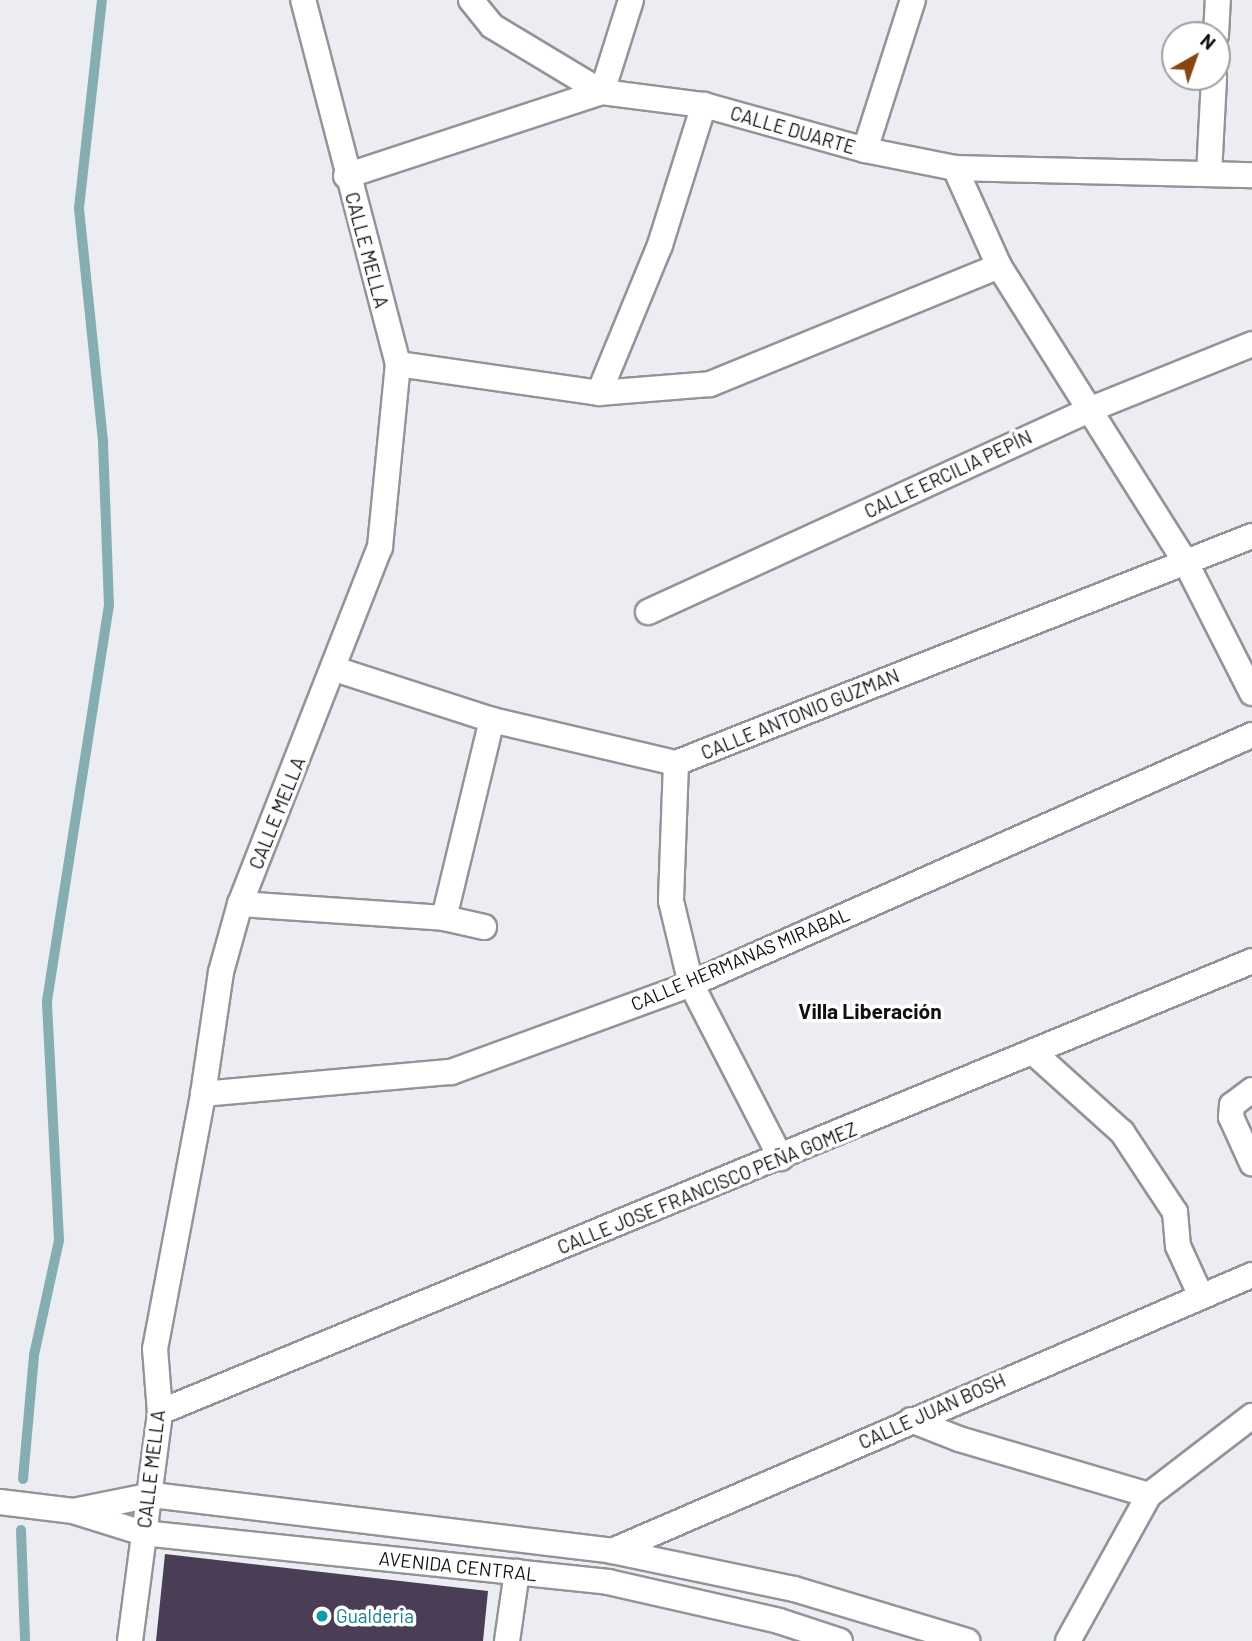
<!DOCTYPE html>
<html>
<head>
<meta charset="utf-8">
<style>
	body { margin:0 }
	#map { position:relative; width:1252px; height:1641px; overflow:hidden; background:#ebedf2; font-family:Barlow,sans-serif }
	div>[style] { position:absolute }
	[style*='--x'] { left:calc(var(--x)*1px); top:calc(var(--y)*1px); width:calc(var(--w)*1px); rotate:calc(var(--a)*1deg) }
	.stream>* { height:10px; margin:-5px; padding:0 5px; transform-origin:5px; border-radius:5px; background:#85aeb3 }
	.building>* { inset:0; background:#4a3e57 }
	.roads { filter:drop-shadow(2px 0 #929498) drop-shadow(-2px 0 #929498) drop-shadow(0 2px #929498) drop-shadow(0 -2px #929498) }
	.minor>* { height:24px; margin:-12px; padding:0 12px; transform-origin:12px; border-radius:12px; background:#fff }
	.dots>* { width:19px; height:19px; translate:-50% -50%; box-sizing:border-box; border:4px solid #fff; border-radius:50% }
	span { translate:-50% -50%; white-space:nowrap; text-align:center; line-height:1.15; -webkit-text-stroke:7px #fff; paint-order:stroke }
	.street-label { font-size:19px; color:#101012 }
	.culture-label { font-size:19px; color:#0d838f }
	.left { translate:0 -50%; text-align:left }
	.neighbourhood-label { font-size:21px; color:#101012; font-weight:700 }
	.north { position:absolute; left:1161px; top:21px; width:70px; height:70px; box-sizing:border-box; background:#fff; border:2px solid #9f9fa0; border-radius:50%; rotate:40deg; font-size:19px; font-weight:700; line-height:28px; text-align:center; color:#101012 }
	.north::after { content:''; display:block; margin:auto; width:24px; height:32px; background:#874514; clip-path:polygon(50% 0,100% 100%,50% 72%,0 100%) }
</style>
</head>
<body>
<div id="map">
	<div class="stream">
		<div style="--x:23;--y:1479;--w:124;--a:-84.9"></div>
		<div style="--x:34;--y:1355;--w:118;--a:-77.7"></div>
		<div style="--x:59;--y:1240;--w:239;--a:-92.9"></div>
		<div style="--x:47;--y:1001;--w:400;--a:-81.1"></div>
		<div style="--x:109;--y:606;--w:165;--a:-92.1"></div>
		<div style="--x:103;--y:441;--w:234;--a:-95.9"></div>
		<div style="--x:79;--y:208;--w:209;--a:-83.7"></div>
		<div style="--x:21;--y:1530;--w:111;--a:87.9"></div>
	</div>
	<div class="building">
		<div style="clip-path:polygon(165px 1554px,488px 1591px,483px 1641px,156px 1641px)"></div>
	</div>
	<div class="roads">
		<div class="minor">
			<div style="--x:471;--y:0;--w:33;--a:51"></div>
			<div style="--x:492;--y:26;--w:128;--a:31"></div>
			<div style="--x:602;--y:92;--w:96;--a:-72.5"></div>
			<div style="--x:1216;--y:35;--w:35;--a:-87"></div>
			<div style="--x:865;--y:150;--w:157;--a:-72.3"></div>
			<div style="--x:955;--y:168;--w:107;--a:65.8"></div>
			<div style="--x:999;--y:266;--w:349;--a:57.8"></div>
			<div style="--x:1185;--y:561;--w:148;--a:63.1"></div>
			<div style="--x:1209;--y:174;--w:97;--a:-87"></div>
			<div style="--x:346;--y:176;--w:269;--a:-18.2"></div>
			<div style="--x:602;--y:92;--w:103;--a:7.3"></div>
			<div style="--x:704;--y:105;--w:167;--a:15.6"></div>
			<div style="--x:865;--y:150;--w:92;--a:11.3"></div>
			<div style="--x:955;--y:168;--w:297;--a:1.4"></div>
			<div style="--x:398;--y:364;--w:203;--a:8.2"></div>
			<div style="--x:599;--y:393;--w:111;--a:-4.6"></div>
			<div style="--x:710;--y:384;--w:312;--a:-22.2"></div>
			<div style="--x:599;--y:393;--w:160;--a:-67.6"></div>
			<div style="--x:660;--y:245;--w:147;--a:-72.6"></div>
			<div style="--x:648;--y:612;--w:485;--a:-24.6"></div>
			<div style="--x:1089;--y:410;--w:176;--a:-22"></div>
			<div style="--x:335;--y:669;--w:165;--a:18"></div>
			<div style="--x:492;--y:720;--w:189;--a:13.2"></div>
			<div style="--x:676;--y:763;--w:619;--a:-21.51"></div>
			<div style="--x:676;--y:763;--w:138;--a:92.1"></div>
			<div style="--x:671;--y:901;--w:85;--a:76.5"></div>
			<div style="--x:691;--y:984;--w:196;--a:62.7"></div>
			<div style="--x:240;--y:904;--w:204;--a:3.9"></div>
			<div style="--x:444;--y:918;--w:41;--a:12.7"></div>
			<div style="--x:444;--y:918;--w:204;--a:-76.4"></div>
			<div style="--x:1033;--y:1052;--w:120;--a:42"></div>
			<div style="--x:1122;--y:1132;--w:96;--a:56.5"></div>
			<div style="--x:1175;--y:1212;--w:34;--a:85"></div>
			<div style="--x:1178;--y:1246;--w:53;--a:65.4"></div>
			<div style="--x:1252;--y:1090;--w:25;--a:143"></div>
			<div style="--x:1232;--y:1105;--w:12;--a:95"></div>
			<div style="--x:1231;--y:1117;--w:51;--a:65.5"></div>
			<div style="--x:203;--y:1094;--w:249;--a:-5.1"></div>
			<div style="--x:451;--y:1072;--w:256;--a:-20.1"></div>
			<div style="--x:691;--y:984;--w:614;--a:-23.93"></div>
			<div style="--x:160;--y:1412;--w:1181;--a:-22.44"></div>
			<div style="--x:911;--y:1420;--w:52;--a:21.6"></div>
			<div style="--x:959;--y:1439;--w:198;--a:16.4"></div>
			<div style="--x:1149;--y:1495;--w:130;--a:-37.5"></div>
			<div style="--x:0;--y:1502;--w:74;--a:7"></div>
			<div style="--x:73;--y:1511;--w:73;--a:17.4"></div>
			<div style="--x:143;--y:1533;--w:468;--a:6"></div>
			<div style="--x:608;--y:1582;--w:175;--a:12.8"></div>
			<div style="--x:779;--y:1621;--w:64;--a:18.2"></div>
			<div style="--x:73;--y:1511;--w:81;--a:-11.4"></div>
			<div style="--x:152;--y:1495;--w:463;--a:6.9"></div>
			<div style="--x:612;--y:1551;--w:186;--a:11.8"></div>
			<div style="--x:794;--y:1589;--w:181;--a:16.7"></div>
			<div style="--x:612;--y:1551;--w:697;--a:-23.33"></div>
			<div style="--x:130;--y:1641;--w:231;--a:-82.5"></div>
			<div style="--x:160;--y:1412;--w:63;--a:-94.5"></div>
			<div style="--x:155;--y:1349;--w:259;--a:-79.3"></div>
			<div style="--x:203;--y:1094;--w:123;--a:-81.6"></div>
			<div style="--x:221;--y:972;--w:71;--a:-74.4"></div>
			<div style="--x:240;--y:904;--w:383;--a:-68.6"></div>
			<div style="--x:380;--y:547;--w:184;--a:-84.4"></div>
			<div style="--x:398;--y:364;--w:376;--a:-104.6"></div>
			<div style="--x:507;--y:1641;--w:70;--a:-81.8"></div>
			<div style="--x:1068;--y:1641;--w:167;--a:-61"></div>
		</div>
	</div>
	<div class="dots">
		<div style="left:322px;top:1616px;background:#0f9aa8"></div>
	</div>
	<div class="street-label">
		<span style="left:793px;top:130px;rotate:16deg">CALLE DUARTE</span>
		<span style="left:367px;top:250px;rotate:75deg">CALLE MELLA</span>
		<span style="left:948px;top:474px;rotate:-25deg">CALLE ERCILIA PEPÍN</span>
		<span style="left:800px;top:714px;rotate:-22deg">CALLE ANTONIO GUZMAN</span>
		<span style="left:277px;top:813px;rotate:-68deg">CALLE MELLA</span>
		<span style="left:740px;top:959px;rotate:-23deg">CALLE HERMANAS MIRABAL</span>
		<span style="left:707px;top:1188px;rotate:-22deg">CALLE JOSE FRANCISCO PEÑA GOMEZ</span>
		<span style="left:932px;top:1411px;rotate:-24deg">CALLE JUAN BOSH</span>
		<span style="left:151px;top:1469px;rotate:-83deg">CALLE MELLA</span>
		<span style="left:458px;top:1566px;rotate:6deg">AVENIDA CENTRAL</span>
	</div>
	<div class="culture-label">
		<span class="left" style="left:336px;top:1616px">Gualderia</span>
	</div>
	<div class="neighbourhood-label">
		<span style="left:870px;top:1011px">Villa Liberación</span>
	</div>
	<div class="north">N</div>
</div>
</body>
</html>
